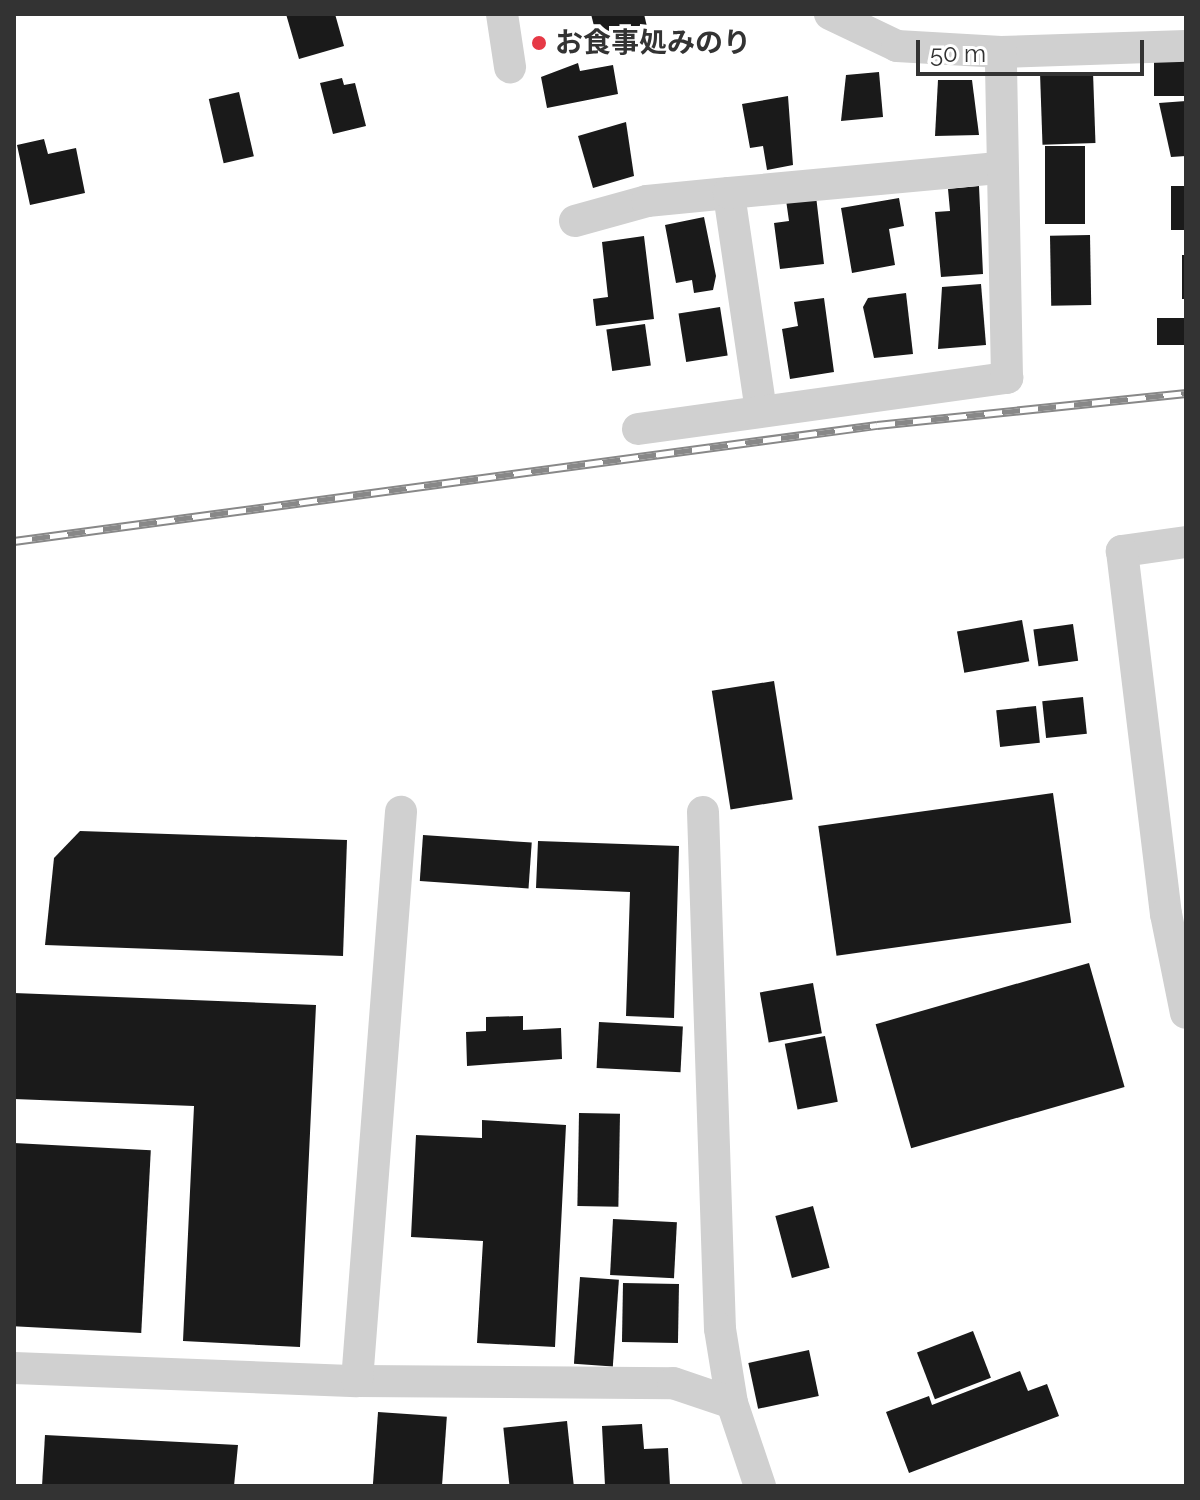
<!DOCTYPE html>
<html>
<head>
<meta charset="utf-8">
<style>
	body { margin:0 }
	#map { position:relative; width:1200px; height:1500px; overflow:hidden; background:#fff; font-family:Raleway,"Noto Sans JP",sans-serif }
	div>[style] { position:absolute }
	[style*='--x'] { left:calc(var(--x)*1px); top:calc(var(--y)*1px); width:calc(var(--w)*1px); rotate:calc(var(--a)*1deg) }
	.building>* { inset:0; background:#1a1a1a; transform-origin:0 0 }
	.minor>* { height:32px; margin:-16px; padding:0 16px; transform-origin:16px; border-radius:16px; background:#d0d0d0 }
	.rail>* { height:9px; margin-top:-4.5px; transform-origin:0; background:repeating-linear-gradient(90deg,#fff 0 18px,#888 0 36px); box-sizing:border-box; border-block:2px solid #888 }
	.dots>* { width:22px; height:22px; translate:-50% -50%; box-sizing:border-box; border:4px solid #fff; border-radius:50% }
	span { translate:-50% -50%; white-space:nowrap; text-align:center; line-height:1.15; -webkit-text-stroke:8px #fff; paint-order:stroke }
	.poi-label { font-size:28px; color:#333; font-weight:700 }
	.left { translate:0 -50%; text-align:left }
	.frame { position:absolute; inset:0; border:16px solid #333; pointer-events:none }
	.scale { position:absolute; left:916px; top:40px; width:228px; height:36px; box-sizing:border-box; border:4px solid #333; border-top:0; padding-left:10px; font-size:24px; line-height:28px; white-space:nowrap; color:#333; -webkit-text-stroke:6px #fff; paint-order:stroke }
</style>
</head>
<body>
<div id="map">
	<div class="building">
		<div style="clip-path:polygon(286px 14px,335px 14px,344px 46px,299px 59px)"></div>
		<div style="clip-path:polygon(591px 14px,644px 14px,648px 31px,598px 42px)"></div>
		<div style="left:1186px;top:61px;width:35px;height:32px;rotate:90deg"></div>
		<div style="clip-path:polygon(578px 63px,580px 71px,613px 65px,618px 94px,547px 108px,541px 77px)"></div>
		<div style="clip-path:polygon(879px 72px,883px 117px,841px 121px,846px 75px)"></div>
		<div style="left:1093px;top:72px;width:71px;height:53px;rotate:88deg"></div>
		<div style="clip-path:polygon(342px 78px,344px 85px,355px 83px,366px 126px,333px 134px,320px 83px)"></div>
		<div style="clip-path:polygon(938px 80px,972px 80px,979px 135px,935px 136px)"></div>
		<div style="left:239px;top:92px;width:66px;height:31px;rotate:77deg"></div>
		<div style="clip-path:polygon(788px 96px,793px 165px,767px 170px,763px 146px,750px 148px,742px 104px)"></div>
		<div style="clip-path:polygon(1186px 101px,1186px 156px,1171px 157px,1159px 103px)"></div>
		<div style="clip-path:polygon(626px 122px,634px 176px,593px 188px,578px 136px)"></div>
		<div style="clip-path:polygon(44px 139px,48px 154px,76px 148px,85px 193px,30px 205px,17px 145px)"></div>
		<div style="left:1045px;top:146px;width:40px;height:78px"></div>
		<div style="clip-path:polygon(979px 186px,983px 274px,941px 277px,935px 212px,950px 211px,948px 189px)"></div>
		<div style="left:1171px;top:186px;width:15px;height:44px"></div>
		<div style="clip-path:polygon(816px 196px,824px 264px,780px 269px,774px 223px,789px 221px,786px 200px)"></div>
		<div style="clip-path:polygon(899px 198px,904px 226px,889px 229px,895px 265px,852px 273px,841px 208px)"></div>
		<div style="clip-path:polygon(704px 217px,716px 276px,713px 290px,694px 293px,692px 280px,676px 283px,665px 225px)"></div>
		<div style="left:1090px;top:235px;width:70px;height:40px;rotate:89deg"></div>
		<div style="clip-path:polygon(644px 236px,654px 319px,596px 326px,593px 299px,608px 297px,602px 242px)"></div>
		<div style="left:1182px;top:255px;width:4px;height:44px"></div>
		<div style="clip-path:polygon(981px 284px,986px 345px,938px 349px,942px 287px)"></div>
		<div style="clip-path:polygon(906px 293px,913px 354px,874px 358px,863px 307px,868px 298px)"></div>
		<div style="clip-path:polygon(824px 298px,834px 372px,790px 379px,782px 329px,798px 326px,794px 302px)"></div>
		<div style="left:720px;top:307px;width:49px;height:42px;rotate:81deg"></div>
		<div style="left:1186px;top:318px;width:27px;height:29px;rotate:90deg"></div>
		<div style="left:645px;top:324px;width:42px;height:39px;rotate:82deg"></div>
		<div style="left:1022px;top:620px;width:42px;height:66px;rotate:80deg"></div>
		<div style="left:1073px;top:624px;width:37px;height:40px;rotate:82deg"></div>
		<div style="left:774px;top:681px;width:120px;height:63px;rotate:81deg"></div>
		<div style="left:1083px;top:697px;width:37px;height:41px;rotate:84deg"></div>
		<div style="left:1036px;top:706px;width:37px;height:40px;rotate:84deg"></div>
		<div style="left:1053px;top:793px;width:131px;height:237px;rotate:82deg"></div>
		<div style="clip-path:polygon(80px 831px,347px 840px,343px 956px,45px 945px,54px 858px)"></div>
		<div style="left:423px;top:835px;width:109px;height:46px;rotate:4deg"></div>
		<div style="clip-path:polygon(538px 841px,679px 846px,674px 1018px,626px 1016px,630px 892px,536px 888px)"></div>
		<div style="left:1089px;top:963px;width:129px;height:222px;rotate:74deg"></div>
		<div style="left:813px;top:983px;width:51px;height:54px;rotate:80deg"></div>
		<div style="clip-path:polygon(14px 993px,316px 1005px,300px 1347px,183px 1341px,194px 1106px,14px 1099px)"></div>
		<div style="clip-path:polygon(523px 1016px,523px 1030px,561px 1028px,562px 1059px,467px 1066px,466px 1032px,486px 1031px,486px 1017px)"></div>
		<div style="left:599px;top:1022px;width:84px;height:46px;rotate:3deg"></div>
		<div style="left:825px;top:1036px;width:67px;height:41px;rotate:79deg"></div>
		<div style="left:579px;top:1113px;width:41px;height:93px;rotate:1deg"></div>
		<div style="clip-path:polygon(482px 1120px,566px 1125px,555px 1347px,477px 1343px,483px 1241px,411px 1237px,416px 1135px,482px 1138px)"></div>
		<div style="left:14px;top:1143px;width:137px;height:183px;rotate:3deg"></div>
		<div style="left:813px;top:1206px;width:64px;height:39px;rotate:75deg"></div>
		<div style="left:613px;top:1219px;width:64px;height:56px;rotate:3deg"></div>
		<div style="left:580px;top:1277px;width:39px;height:87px;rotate:4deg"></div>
		<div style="left:623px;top:1283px;width:56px;height:59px;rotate:1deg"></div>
		<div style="left:973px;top:1331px;width:50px;height:60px;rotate:69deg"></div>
		<div style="left:809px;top:1350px;width:47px;height:62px;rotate:78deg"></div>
		<div style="clip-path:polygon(1020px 1371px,1028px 1391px,1047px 1384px,1059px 1416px,909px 1473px,886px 1412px,929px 1396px,932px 1405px)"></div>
		<div style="left:378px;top:1412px;width:69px;height:74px;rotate:4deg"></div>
		<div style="left:567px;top:1421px;width:65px;height:64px;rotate:84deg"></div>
		<div style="clip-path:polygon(642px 1424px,644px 1449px,668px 1448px,670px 1486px,605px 1486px,602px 1426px)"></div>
		<div style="clip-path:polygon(45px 1435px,238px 1445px,234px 1486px,42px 1486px)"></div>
	</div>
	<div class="minor">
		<div style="--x:502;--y:14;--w:54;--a:81.4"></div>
		<div style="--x:830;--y:14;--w:74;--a:25.5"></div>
		<div style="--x:897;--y:46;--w:104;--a:3.3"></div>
		<div style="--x:1001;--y:52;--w:185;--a:-1.9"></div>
		<div style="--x:575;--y:221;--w:75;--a:-15.5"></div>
		<div style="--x:647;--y:201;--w:82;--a:-5.6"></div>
		<div style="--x:761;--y:411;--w:220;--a:-98.4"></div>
		<div style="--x:729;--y:193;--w:273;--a:-5.3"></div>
		<div style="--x:638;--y:429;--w:373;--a:-7.9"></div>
		<div style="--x:1007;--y:378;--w:326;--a:-91.1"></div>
		<div style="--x:1186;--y:542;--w:65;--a:172"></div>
		<div style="--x:1122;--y:551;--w:366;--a:83.1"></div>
		<div style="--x:1166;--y:914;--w:101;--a:78.6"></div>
		<div style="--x:703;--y:812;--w:517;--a:88.12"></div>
		<div style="--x:720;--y:1329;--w:75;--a:80.8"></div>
		<div style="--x:732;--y:1403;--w:88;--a:71.4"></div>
		<div style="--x:14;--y:1368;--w:343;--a:2.2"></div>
		<div style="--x:357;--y:1381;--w:316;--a:0.4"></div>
		<div style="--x:673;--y:1383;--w:62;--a:18.7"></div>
		<div style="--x:357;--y:1381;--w:571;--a:-85.58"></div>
	</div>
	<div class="rail">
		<div style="--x:14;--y:541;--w:871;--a:-7.66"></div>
		<div style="--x:877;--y:425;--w:311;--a:-5.9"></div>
	</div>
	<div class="dots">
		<div style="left:539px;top:43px;background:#e63946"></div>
	</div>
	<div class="poi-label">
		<span class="left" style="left:555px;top:43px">お食事処みのり</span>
	</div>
	<div class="frame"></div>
	<div class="scale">50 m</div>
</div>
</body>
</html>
